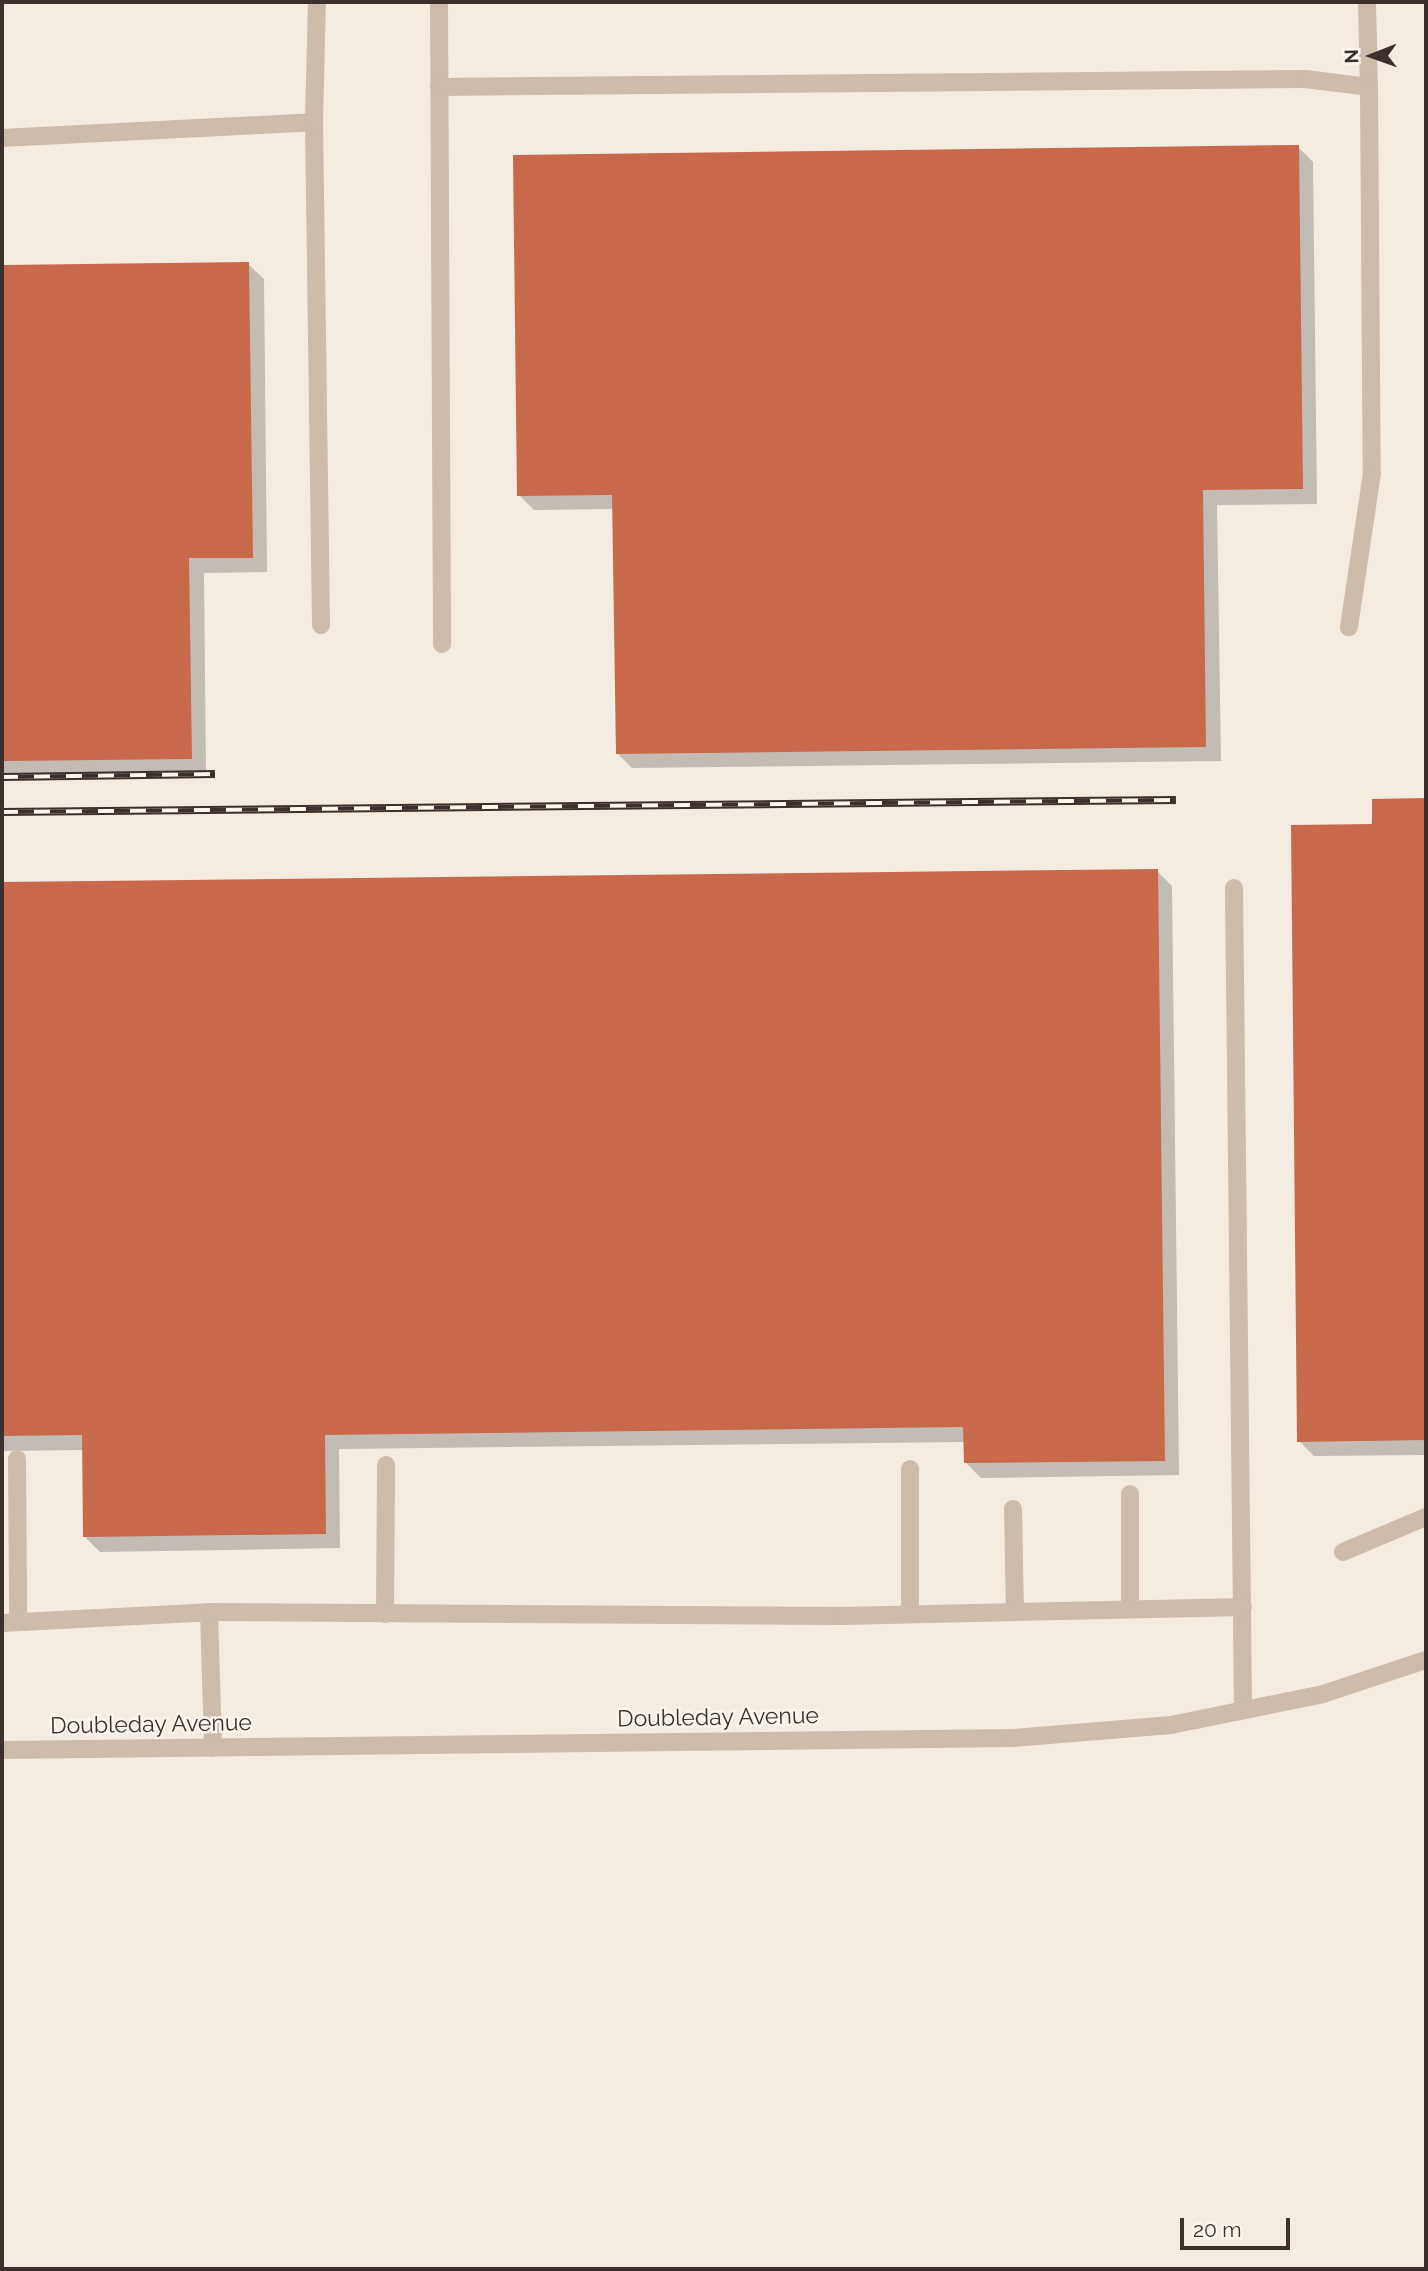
<!DOCTYPE html>
<html>
<head>
<meta charset="utf-8">
<style>
	body { margin:0 }
	#map { position:relative; width:1428px; height:2271px; overflow:hidden; background:#f4ebe1; font-family:Raleway,sans-serif }
	div>[style] { position:absolute }
	[style*='--x'] { left:calc(var(--x)*1px); top:calc(var(--y)*1px); width:calc(var(--w)*1px); rotate:calc(var(--a)*1deg) }
	.shadow>* { inset:0; background:#0003 }
	.building>* { inset:0; background:#c8694b }
	.lane>* { height:18px; margin:-9px; padding:0 9px; transform-origin:9px; border-radius:9px; background:#cdbbac }
	.street>* { height:18px; margin:-9px; padding:0 9px; transform-origin:9px; border-radius:9px; background:#cdbbac }
	.rail>* { height:8px; margin-top:-4px; transform-origin:0; background:repeating-linear-gradient(90deg,#fbf5ee 0 16px,#3b302b 0 32px); box-sizing:border-box; border-block:2px solid #3b302b }
	span { translate:-50% -50%; white-space:nowrap; text-align:center; line-height:1.15; -webkit-text-stroke:5px #fbf5ee; paint-order:stroke }
	.street-label { font-size:23px; color:#3b302b }
	.frame { position:absolute; inset:0; border:4px solid #3b302b; pointer-events:none }
	.north { position:absolute; left:1337px; top:21px; width:70px; height:70px; -webkit-text-stroke:5px #fbf5ee; paint-order:stroke; rotate:269deg; font-size:19px; font-weight:700; line-height:28px; text-align:center; color:#3b302b }
	.north::after { content:''; display:block; margin:auto; width:24px; height:32px; background:#3b302b; clip-path:polygon(50% 0,100% 100%,50% 72%,0 100%) }
	.scale { position:absolute; left:1180px; top:2218px; width:110px; height:32px; box-sizing:border-box; border:4px solid #3b302b; border-top:0; padding-left:9px; font-size:21px; line-height:24px; white-space:nowrap; color:#3b302b; -webkit-text-stroke:5px #fbf5ee; paint-order:stroke }
</style>
</head>
<body>
<div id="map">
	<div class="shadow">
		<div style="clip-path:polygon(1298px 147px,1313px 162px,1317px 504px,1217px 505px,1221px 761px,632px 768px,617px 753px,614px 509px,534px 510px,519px 495px)"></div>
		<div style="clip-path:polygon(248px 264px,264px 279px,267px 572px,204px 573px,206px 773px,2px 776px,2px 266px)"></div>
		<div style="clip-path:polygon(1426px 800px,1426px 1455px,1314px 1456px,1299px 1441px,1374px 801px)"></div>
		<div style="clip-path:polygon(1157px 871px,1172px 886px,1179px 1475px,981px 1478px,966px 1463px,965px 1442px,339px 1449px,340px 1548px,100px 1552px,85px 1537px,84px 1450px,2px 1451px,2px 883px)"></div>
	</div>
	<div class="building">
		<div style="clip-path:polygon(1299px 145px,1303px 489px,1203px 490px,1206px 747px,616px 754px,612px 495px,517px 496px,513px 155px)"></div>
		<div style="clip-path:polygon(249px 262px,253px 558px,189px 558px,192px 759px,2px 761px,2px 265px)"></div>
		<div style="clip-path:polygon(1426px 798px,1426px 1440px,1297px 1442px,1291px 825px,1372px 824px,1372px 799px)"></div>
		<div style="clip-path:polygon(1158px 869px,1165px 1461px,964px 1463px,963px 1427px,325px 1435px,326px 1534px,83px 1537px,82px 1435px,2px 1436px,2px 882px)"></div>
	</div>
	<div class="lane">
		<div style="--x:439;--y:2;--w:642;--a:89.73"></div>
		<div style="--x:1367;--y:2;--w:85;--a:88.7"></div>
		<div style="--x:439;--y:87;--w:866;--a:-0.53"></div>
		<div style="--x:1305;--y:79;--w:64;--a:7.1"></div>
		<div style="--x:1369;--y:87;--w:386;--a:89.6"></div>
		<div style="--x:1372;--y:473;--w:156;--a:98.5"></div>
		<div style="--x:314;--y:122;--w:503;--a:89.2"></div>
		<div style="--x:2;--y:138;--w:312;--a:-2.9"></div>
		<div style="--x:314;--y:122;--w:120;--a:-88.6"></div>
		<div style="--x:1234;--y:888;--w:822;--a:89.37"></div>
		<div style="--x:17;--y:1459;--w:163;--a:89.6"></div>
		<div style="--x:910;--y:1469;--w:145;--a:90"></div>
		<div style="--x:1130;--y:1494;--w:115;--a:90"></div>
		<div style="--x:1013;--y:1509;--w:102;--a:88.9"></div>
		<div style="--x:1343;--y:1552;--w:90;--a:-22.9"></div>
		<div style="--x:209;--y:1612;--w:136;--a:88.3"></div>
		<div style="--x:385;--y:1614;--w:149;--a:-89.6"></div>
		<div style="--x:2;--y:1623;--w:207;--a:-3"></div>
		<div style="--x:209;--y:1612;--w:633;--a:0.36"></div>
		<div style="--x:842;--y:1616;--w:401;--a:-1.3"></div>
	</div>
	<div class="street">
		<div style="--x:2;--y:1750;--w:1012;--a:-0.68"></div>
		<div style="--x:1014;--y:1738;--w:158;--a:-4.7"></div>
		<div style="--x:1171;--y:1725;--w:155;--a:-11.5"></div>
		<div style="--x:1323;--y:1694;--w:108;--a:-18.3"></div>
	</div>
	<div class="rail">
		<div style="--x:2;--y:777;--w:213;--a:-0.8"></div>
		<div style="--x:2;--y:812;--w:1174;--a:-0.59"></div>
	</div>
	<div class="street-label">
		<span style="left:718px;top:1717px;rotate:-1deg">Doubleday Avenue</span>
		<span style="left:151px;top:1724px;rotate:-1deg">Doubleday Avenue</span>
	</div>
	<div class="frame"></div>
	<div class="north">N</div>
	<div class="scale">20 m</div>
</div>
</body>
</html>
